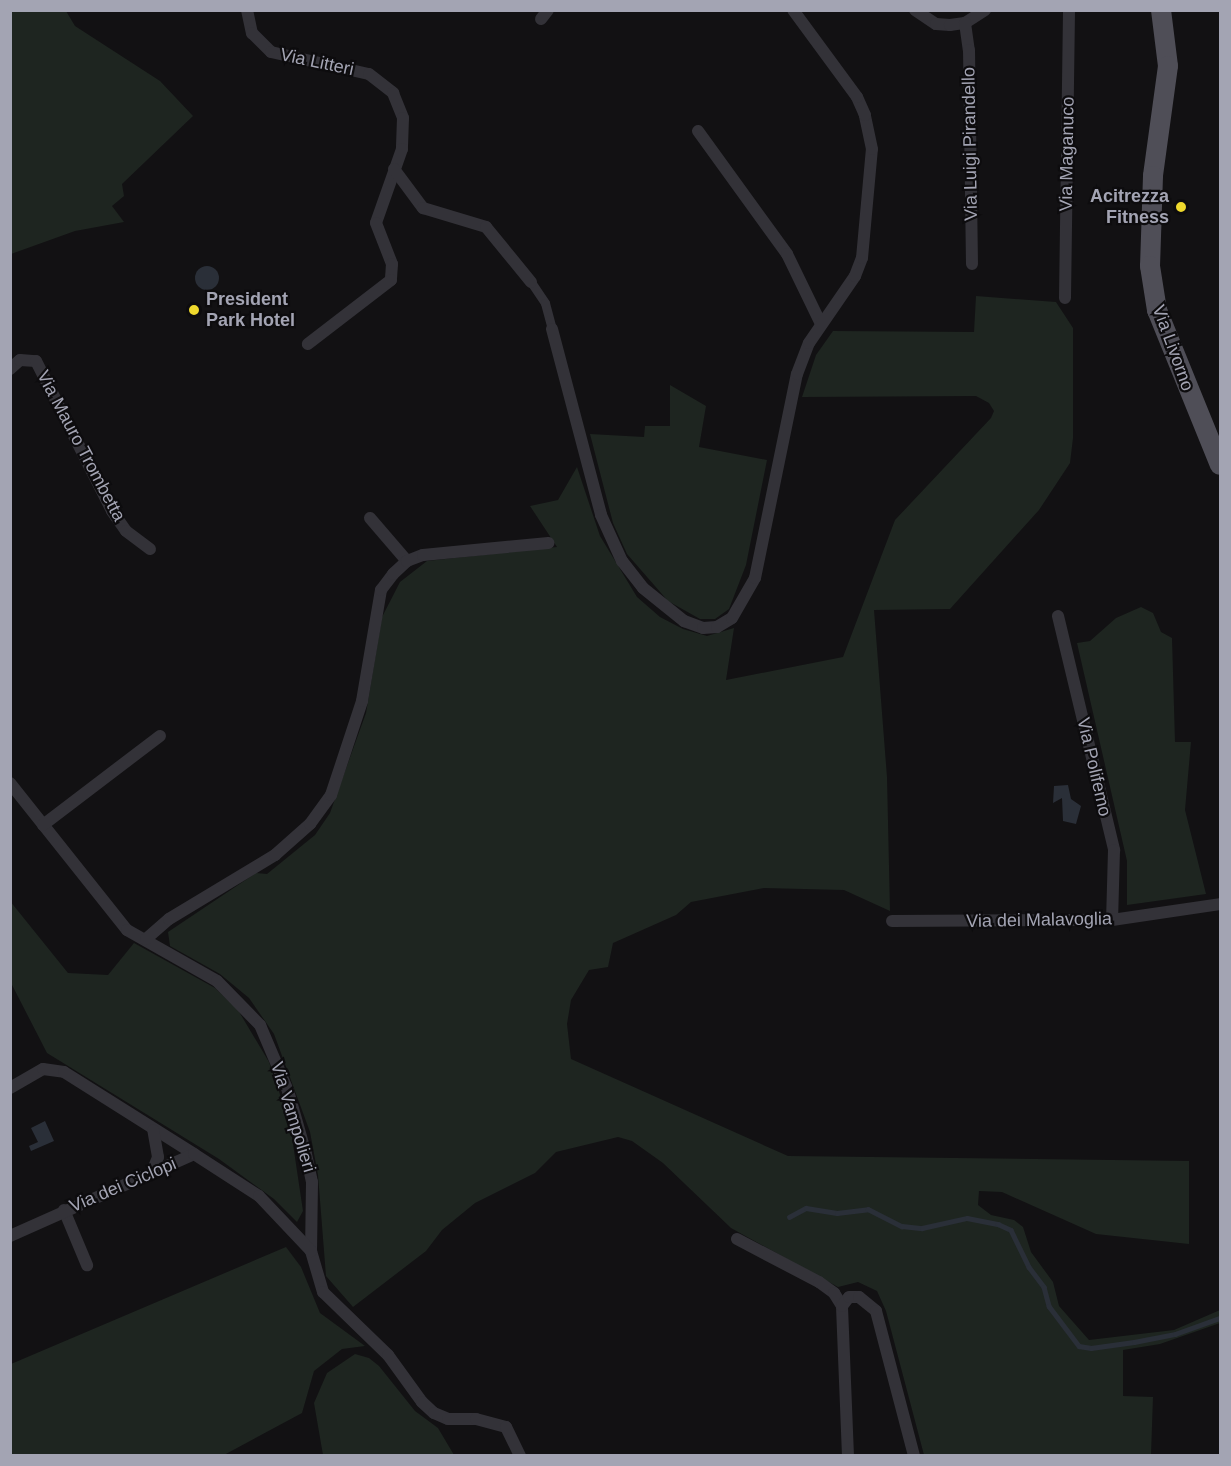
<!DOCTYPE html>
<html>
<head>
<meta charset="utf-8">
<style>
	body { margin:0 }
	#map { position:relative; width:1231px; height:1466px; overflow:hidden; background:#121113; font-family:Helvetica,sans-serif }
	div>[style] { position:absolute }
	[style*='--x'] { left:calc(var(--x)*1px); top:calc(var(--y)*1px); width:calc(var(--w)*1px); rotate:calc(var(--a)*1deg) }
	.green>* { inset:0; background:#1e2520 }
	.water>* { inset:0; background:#2a2f38 }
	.round { border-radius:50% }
	.stream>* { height:4.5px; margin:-2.25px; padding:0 2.25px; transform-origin:2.25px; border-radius:2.25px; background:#2a2f38 }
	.pedestrian>* { height:9px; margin:-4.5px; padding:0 4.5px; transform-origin:4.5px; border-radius:4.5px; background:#333238 }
	.minor>* { height:12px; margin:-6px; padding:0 6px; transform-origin:6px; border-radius:6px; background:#333238 }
	.primary>* { height:20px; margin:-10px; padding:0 10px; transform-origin:10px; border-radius:10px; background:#4f4e57 }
	.dots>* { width:16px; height:16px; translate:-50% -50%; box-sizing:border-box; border:3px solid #0d0c0e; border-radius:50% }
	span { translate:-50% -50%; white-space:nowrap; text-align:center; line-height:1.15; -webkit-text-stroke:4.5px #0d0c0e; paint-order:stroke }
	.street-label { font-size:18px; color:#a3a4b3 }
	.poi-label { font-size:18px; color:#a3a4b3; font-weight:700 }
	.right { translate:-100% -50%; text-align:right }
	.left { translate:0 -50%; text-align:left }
	.frame { position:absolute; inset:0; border:12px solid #a3a4b3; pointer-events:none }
</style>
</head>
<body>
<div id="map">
	<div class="green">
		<div style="clip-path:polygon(10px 11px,66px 11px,75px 26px,160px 81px,193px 116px,122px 184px,124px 196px,112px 206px,124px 222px,75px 231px,11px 254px)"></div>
		<div style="clip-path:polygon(976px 296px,1056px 302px,1073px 328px,1073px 438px,1070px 463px,1039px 510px,950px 609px,874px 610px,887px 777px,890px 911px,844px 890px,764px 888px,691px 902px,676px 915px,613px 943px,608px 967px,589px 970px,571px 1000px,567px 1024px,571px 1059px,788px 1156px,1189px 1161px,1189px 1244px,1096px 1234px,1002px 1192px,979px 1191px,978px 1205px,991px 1215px,1014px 1220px,1023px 1227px,1031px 1252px,1053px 1282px,1059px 1306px,1089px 1340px,1174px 1330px,1220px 1310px,1220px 1323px,1160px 1344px,1123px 1350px,1123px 1396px,1153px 1397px,1151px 1455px,924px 1455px,886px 1311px,877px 1291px,858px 1282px,838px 1287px,731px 1228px,663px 1163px,632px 1141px,618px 1137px,556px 1152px,535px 1173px,475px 1203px,442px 1230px,426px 1251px,353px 1307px,326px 1276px,318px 1175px,310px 1132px,274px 1034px,249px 998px,220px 974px,170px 946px,168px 932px,256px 873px,267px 874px,315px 835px,330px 813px,366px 713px,382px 617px,400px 582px,427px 561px,557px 547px,530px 506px,558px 500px,577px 467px,600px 536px,637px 597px,660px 617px,683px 629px,707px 636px,734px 628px,726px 680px,843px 657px,895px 520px,991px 418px,994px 411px,989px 403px,976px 396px,802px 397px,816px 355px,833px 331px,974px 332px)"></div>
		<div style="clip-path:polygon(670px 385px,706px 406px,699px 447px,767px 460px,746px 565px,729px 609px,715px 619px,700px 619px,668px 601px,627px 554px,613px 523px,590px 434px,644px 437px,645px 426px,670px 426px)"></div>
		<div style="clip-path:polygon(1141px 607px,1153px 613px,1161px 632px,1172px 638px,1175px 742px,1191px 742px,1185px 810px,1206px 894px,1127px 905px,1127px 861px,1077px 643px,1090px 641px,1116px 618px)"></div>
		<div style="clip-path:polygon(10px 901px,68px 973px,108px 975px,134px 943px,215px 988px,238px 1010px,269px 1062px,290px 1124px,303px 1211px,297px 1222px,274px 1199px,219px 1159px,47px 1053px,11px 983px)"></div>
		<div style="clip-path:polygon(286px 1247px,301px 1267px,320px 1313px,365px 1346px,342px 1349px,314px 1371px,302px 1413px,224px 1455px,11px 1455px,11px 1364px)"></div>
		<div style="clip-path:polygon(355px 1354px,369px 1358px,379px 1366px,415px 1411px,438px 1428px,454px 1455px,323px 1455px,314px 1403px,327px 1373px)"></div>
	</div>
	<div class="water">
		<div class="round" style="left:195px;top:266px;width:24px;height:24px"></div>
		<div style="clip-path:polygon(1068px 785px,1071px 799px,1081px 806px,1076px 824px,1063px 821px,1062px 798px,1053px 803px,1054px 786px)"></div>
		<div style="clip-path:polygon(45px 1121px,54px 1141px,31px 1151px,29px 1146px,38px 1142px,31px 1128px)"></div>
	</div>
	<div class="stream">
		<div style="--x:789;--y:1217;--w:19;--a:-28"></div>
		<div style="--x:806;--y:1208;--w:31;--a:9"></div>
		<div style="--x:837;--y:1213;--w:31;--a:-7"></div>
		<div style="--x:868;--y:1209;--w:38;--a:27"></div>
		<div style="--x:902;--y:1226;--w:20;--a:6"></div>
		<div style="--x:922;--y:1228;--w:46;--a:-12.5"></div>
		<div style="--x:967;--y:1218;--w:32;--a:11"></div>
		<div style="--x:998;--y:1224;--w:14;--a:25"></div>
		<div style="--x:1011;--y:1230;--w:41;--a:64.1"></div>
		<div style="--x:1029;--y:1267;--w:25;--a:53"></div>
		<div style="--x:1044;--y:1287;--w:20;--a:75"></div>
		<div style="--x:1049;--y:1306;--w:50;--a:53.1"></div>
		<div style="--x:1079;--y:1346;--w:12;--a:9"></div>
		<div style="--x:1091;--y:1348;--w:43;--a:-7.9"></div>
		<div style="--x:1134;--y:1342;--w:42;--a:-11"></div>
		<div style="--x:1175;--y:1334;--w:48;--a:-19.6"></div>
	</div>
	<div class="pedestrian">
		<div style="--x:531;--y:282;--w:25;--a:56"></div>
		<div style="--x:545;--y:303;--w:27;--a:75"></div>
	</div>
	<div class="minor">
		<div style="--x:247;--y:10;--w:24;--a:78"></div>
		<div style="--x:252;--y:33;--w:27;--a:45"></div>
		<div style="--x:271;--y:52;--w:100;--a:12.7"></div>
		<div style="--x:369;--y:74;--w:31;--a:38"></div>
		<div style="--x:393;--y:93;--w:27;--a:68"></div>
		<div style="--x:403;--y:118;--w:31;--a:92"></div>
		<div style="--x:402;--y:149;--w:78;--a:109.4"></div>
		<div style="--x:376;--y:223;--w:44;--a:68.7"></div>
		<div style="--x:392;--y:264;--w:16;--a:94"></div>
		<div style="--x:391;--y:280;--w:105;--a:142.4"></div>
		<div style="--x:915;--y:10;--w:25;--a:34"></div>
		<div style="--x:936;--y:24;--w:14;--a:4"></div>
		<div style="--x:950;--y:25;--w:15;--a:-8"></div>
		<div style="--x:965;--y:23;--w:24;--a:-33"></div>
		<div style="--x:541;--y:19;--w:11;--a:-52"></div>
		<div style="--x:965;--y:23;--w:27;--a:82"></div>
		<div style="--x:969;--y:50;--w:214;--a:89.2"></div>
		<div style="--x:698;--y:131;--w:152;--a:54.1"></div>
		<div style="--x:787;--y:254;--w:78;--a:64.1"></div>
		<div style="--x:394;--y:169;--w:49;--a:53.4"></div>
		<div style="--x:423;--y:208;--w:66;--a:16.8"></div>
		<div style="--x:486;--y:227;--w:71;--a:50.7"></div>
		<div style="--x:1065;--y:298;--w:288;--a:-89.2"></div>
		<div style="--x:552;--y:329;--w:192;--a:75.2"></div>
		<div style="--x:601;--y:515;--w:51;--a:65.5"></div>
		<div style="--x:622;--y:561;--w:34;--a:52"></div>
		<div style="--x:643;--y:588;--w:53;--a:38.8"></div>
		<div style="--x:684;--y:621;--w:20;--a:20"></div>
		<div style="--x:703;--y:628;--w:14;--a:-4"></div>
		<div style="--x:717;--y:627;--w:17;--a:-31"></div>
		<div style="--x:732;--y:618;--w:46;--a:-60.1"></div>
		<div style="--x:755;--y:578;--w:208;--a:-78.4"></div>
		<div style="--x:797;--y:374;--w:33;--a:-69"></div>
		<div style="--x:809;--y:343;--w:81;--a:-55.5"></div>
		<div style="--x:855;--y:276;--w:19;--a:-69"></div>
		<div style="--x:862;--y:258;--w:109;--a:-84.8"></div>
		<div style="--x:872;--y:149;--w:35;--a:-102"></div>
		<div style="--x:865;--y:115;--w:20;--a:-114"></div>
		<div style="--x:857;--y:97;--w:108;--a:-126.3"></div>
		<div style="--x:10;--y:369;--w:13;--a:-42"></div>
		<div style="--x:20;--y:360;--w:16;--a:4"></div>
		<div style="--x:36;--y:361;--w:168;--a:63.1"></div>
		<div style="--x:112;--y:511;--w:24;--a:55"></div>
		<div style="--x:126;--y:531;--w:30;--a:37"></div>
		<div style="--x:370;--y:518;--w:57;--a:49.3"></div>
		<div style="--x:1058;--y:616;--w:241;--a:76.5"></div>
		<div style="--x:1114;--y:850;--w:70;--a:91.6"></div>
		<div style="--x:10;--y:783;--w:188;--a:51.5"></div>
		<div style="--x:127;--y:930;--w:103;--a:29.5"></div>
		<div style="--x:217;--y:981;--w:62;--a:45.7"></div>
		<div style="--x:260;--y:1025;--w:72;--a:67"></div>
		<div style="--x:288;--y:1091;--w:66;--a:74.1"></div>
		<div style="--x:306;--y:1154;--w:29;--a:78"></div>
		<div style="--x:312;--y:1182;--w:69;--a:90.8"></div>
		<div style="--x:311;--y:1251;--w:43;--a:73.7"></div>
		<div style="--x:323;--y:1292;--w:91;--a:44.1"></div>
		<div style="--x:388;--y:1355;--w:58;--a:54.1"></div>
		<div style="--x:422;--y:1402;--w:16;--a:43"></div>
		<div style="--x:434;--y:1413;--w:15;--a:23"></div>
		<div style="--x:448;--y:1419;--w:28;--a:0"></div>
		<div style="--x:476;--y:1419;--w:31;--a:15"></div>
		<div style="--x:506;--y:1427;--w:32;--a:64"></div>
		<div style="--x:43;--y:825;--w:147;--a:-37.3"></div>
		<div style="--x:892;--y:921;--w:220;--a:-0.3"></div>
		<div style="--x:1112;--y:920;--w:109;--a:-8.4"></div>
		<div style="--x:146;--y:939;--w:30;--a:-41"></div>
		<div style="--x:169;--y:919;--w:124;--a:-31.1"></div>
		<div style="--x:275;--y:855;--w:47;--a:-41.5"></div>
		<div style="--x:310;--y:824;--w:36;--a:-54"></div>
		<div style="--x:331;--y:795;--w:99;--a:-71.7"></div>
		<div style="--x:362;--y:701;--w:113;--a:-80.3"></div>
		<div style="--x:381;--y:590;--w:20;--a:-53"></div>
		<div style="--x:393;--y:574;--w:19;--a:-43"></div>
		<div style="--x:407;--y:561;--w:17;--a:-21"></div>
		<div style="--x:423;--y:555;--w:126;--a:-5.5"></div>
		<div style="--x:10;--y:1088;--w:38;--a:-30"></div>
		<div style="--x:43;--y:1069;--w:21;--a:8"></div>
		<div style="--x:64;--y:1072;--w:154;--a:32.2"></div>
		<div style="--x:152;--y:1172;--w:16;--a:-68"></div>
		<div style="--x:158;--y:1157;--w:27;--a:-100"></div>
		<div style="--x:64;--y:1210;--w:60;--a:67.3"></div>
		<div style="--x:10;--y:1236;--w:201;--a:-24"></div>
		<div style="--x:194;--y:1154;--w:77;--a:32.9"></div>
		<div style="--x:259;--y:1196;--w:76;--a:46.6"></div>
		<div style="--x:737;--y:1239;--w:93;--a:27.7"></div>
		<div style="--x:819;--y:1282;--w:19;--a:36"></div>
		<div style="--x:834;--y:1293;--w:15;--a:58"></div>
		<div style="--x:848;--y:1456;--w:150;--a:-92.3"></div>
		<div style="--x:842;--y:1306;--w:11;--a:-52"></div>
		<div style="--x:849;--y:1297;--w:10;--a:0"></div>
		<div style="--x:859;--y:1297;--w:22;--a:39"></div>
		<div style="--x:876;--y:1311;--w:150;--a:75.3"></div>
	</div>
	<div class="primary">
		<div style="--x:1161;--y:10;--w:56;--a:82.9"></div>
		<div style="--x:1168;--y:66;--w:111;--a:97.8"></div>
		<div style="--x:1153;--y:176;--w:90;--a:91.9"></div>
		<div style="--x:1150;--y:266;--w:45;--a:81"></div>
		<div style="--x:1157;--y:310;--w:167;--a:67.9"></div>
	</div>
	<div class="dots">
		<div style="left:1181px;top:207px;background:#efd92d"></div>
		<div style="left:194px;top:310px;background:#efd92d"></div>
	</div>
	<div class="street-label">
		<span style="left:317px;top:62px;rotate:12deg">Via Litteri</span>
		<span style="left:970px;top:144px;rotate:-91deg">Via Luigi Pirandello</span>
		<span style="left:1067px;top:154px;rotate:-89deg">Via Maganuco</span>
		<span style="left:1173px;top:348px;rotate:70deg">Via Livorno</span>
		<span style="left:81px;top:446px;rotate:62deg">Via Mauro Trombetta</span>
		<span style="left:1094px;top:767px;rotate:77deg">Via Polifemo</span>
		<span style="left:1039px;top:920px;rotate:-1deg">Via dei Malavoglia</span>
		<span style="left:293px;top:1117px;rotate:73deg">Via Vampolieri</span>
		<span style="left:123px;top:1185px;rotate:-23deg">Via dei Ciclopi</span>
	</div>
	<div class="poi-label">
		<span class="right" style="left:1169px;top:207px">Acitrezza<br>Fitness</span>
		<span class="left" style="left:206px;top:310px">President<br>Park Hotel</span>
	</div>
	<div class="frame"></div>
</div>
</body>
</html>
